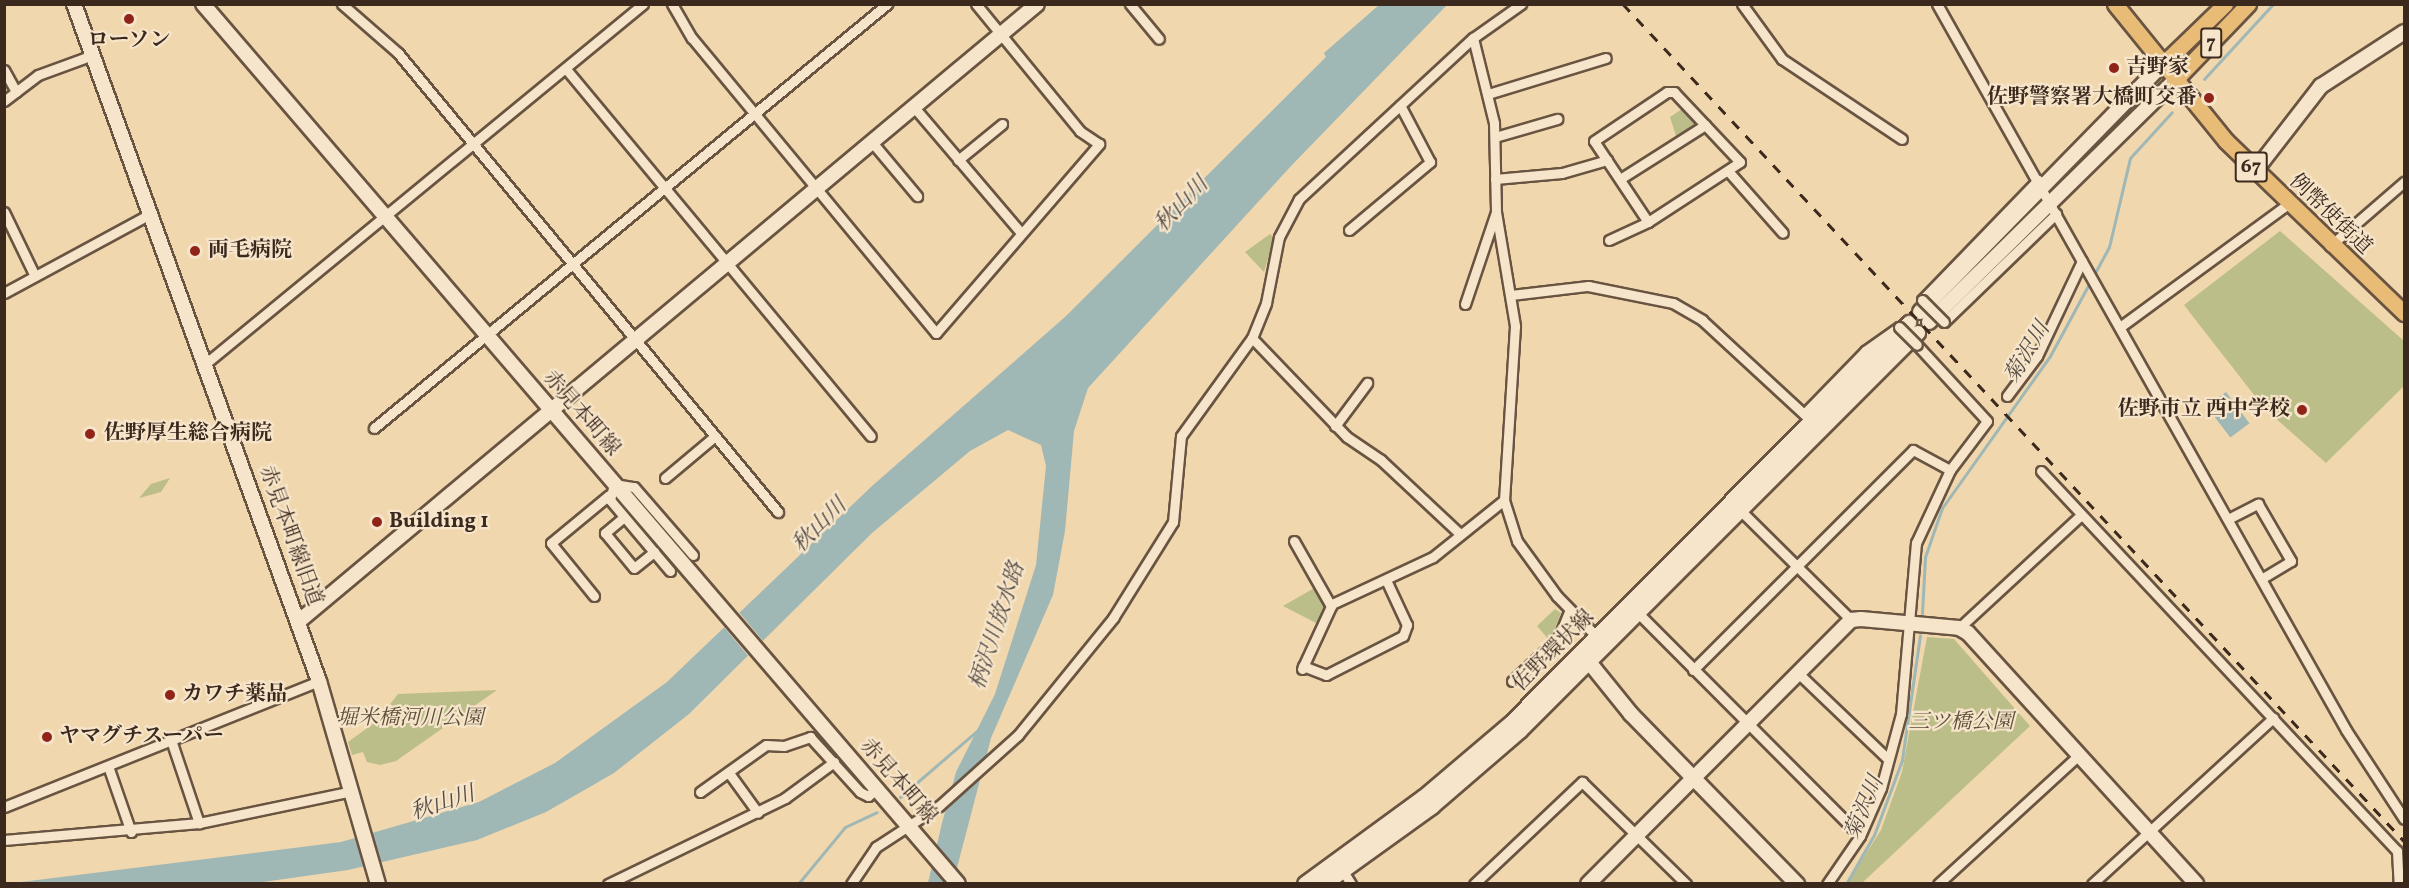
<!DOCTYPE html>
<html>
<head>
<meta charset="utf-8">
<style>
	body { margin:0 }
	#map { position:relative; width:2409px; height:888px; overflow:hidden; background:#f1d7ad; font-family:Vollkorn,"Noto Serif JP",serif }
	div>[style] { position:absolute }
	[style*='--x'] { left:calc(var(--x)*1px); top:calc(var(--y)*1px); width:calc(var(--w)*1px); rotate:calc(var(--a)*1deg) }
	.green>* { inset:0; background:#bbbe89 }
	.water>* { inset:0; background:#9fb7b5; transform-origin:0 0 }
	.pier>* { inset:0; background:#f1d7ad; transform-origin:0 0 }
	.stream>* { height:3px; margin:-1.5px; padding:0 1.5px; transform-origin:1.5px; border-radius:1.5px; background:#9fb7b5 }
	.roads { filter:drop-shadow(2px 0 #695442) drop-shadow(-2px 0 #695442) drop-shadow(0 2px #695442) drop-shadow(0 -2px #695442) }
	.street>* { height:9px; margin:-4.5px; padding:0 4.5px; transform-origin:4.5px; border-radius:4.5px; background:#f6e5ca }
	.secondary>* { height:14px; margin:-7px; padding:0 7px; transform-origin:7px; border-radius:7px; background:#f6e5ca }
	.primary>* { height:15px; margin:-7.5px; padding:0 7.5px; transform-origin:7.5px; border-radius:7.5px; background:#e8bc76 }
	.rail>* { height:3px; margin-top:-1.5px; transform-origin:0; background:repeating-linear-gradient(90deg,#3c291e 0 10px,transparent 0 20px) }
	.bridges { filter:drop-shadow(2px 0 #695442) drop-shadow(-2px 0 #695442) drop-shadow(0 2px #695442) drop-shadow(0 -2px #695442) }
	.street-bridge>* { height:9px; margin:-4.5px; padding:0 4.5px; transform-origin:4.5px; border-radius:4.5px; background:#f6e5ca }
	.dots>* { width:16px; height:16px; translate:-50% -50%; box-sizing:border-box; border:3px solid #f6e5ca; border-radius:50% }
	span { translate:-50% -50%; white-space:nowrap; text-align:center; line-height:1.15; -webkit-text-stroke:4.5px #f6e5ca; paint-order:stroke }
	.shield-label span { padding:2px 4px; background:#f6e5ca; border:2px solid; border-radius:4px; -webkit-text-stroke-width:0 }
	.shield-label { font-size:20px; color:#3c291e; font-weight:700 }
	.poi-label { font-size:21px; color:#3c291e; font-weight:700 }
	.left { translate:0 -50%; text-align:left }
	.right { translate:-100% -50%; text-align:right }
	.street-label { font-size:21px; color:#3c291e }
	.park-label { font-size:21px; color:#5c4e39; font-style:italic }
	.water-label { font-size:22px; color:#554c44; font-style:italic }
	.frame { position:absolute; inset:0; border:6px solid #3c291e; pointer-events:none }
</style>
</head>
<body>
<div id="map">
	<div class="green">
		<div style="clip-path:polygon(1685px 107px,1698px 123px,1676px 136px,1670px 117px)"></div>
		<div style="clip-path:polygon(2280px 231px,2404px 341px,2404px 386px,2326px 463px,2265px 409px,2184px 305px)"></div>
		<div style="clip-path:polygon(1270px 234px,1274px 238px,1264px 272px,1245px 252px)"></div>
		<div style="clip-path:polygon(170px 478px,161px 492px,139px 498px,151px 484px)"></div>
		<div style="clip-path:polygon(1316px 587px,1325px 607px,1318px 624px,1283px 606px)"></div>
		<div style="clip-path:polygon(1555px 609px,1561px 613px,1550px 641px,1537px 626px)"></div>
		<div style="clip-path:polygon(1927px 637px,1954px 639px,2030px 726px,1862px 883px,1847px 883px,1881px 830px,1902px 772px)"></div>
		<div style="clip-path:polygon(497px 690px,396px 761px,380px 765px,367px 762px,363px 752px,352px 755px,348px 742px,377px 721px,398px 694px)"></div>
	</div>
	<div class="water">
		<div style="clip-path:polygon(1379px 5px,1447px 5px,1291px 166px,1088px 388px,1074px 431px,1065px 531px,1053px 595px,991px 738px,953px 883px,928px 883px,942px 823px,956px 772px,995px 694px,1036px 565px,1046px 466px,1041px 445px,1008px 430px,970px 451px,872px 533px,689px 714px,614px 773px,546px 812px,477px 840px,348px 870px,256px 883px,5px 884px,341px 842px,479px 802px,555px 763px,667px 682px,872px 486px,1065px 317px,1326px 57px,1324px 53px)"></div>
		<div style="left:2226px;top:392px;width:39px;height:24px;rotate:53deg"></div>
	</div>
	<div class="pier">
		<div style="left:738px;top:611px;width:40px;height:21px;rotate:50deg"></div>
	</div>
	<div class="stream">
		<div style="--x:2204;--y:79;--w:102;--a:-47.4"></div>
		<div style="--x:1922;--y:613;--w:56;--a:-86.9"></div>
		<div style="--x:1925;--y:557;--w:52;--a:-70.9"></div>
		<div style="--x:1942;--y:508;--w:186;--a:-54.6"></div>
		<div style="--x:2050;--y:356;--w:124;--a:-61.6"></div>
		<div style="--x:2109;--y:247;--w:91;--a:-76.7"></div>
		<div style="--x:2130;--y:158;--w:62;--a:-47.6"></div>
		<div style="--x:900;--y:797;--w:103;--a:-40.7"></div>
		<div style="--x:798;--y:884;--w:74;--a:-50.5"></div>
		<div style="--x:845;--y:827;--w:35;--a:-25"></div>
		<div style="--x:1846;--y:884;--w:56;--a:-60.3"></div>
		<div style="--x:1874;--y:835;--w:80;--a:-69.5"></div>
		<div style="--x:1902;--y:760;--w:126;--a:-81.8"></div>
	</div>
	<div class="roads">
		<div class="street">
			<div style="--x:342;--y:4;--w:74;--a:41.2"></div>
			<div style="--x:398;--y:53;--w:596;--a:50.38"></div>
			<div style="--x:672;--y:4;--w:39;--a:60"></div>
			<div style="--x:692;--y:38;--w:383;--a:50.4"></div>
			<div style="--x:936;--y:333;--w:250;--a:-49.2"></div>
			<div style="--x:1099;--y:144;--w:23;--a:-146"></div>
			<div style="--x:1080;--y:131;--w:164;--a:-129.3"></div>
			<div style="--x:1130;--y:4;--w:45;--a:50.4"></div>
			<div style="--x:1742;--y:4;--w:68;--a:54"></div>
			<div style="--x:1782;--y:59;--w:144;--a:33.7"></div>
			<div style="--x:1937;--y:4;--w:833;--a:60.6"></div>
			<div style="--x:2346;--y:730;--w:106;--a:56.9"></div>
			<div style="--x:1473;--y:38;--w:88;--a:76.1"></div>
			<div style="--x:1494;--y:123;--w:89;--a:88.7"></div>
			<div style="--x:1496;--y:212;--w:116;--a:80.5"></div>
			<div style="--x:1515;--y:326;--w:174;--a:93.6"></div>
			<div style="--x:1504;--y:500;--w:43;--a:72.4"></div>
			<div style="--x:1517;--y:541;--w:68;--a:54"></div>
			<div style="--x:1557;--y:596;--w:60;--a:45.7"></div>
			<div style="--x:566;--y:69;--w:477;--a:50.3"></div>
			<div style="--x:4;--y:70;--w:25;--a:61"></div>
			<div style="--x:1667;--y:92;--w:7;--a:0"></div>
			<div style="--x:1674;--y:92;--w:96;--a:46.7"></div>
			<div style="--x:1740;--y:162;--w:110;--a:146.9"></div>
			<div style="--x:1648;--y:222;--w:97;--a:-123.7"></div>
			<div style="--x:1594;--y:141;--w:88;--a:-33.9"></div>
			<div style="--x:1488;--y:94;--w:123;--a:-17"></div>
			<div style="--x:4;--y:101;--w:43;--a:-37.4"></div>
			<div style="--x:38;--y:75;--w:59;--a:-20"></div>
			<div style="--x:913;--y:106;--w:167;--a:49.6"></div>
			<div style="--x:1495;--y:137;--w:65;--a:-16.2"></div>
			<div style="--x:871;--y:141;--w:72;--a:50.1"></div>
			<div style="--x:958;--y:160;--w:57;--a:-39.3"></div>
			<div style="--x:1729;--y:172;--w:81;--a:48.5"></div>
			<div style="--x:1495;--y:179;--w:67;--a:-5.1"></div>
			<div style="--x:1562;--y:173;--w:47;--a:-16.1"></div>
			<div style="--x:1620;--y:179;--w:101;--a:-32.4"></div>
			<div style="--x:4;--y:212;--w:71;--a:64.2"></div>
			<div style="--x:1349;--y:230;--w:106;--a:-40"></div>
			<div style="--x:1430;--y:162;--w:64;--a:-117.8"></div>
			<div style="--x:1609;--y:240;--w:43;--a:-24.8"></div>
			<div style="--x:2330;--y:246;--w:98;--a:-40.9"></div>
			<div style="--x:4;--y:293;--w:166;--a:-28.4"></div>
			<div style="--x:1511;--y:295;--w:78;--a:-6.7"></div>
			<div style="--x:1588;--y:286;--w:87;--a:11.3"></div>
			<div style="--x:1673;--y:303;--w:34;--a:30"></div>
			<div style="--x:1702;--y:320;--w:139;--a:42.7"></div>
			<div style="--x:1804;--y:414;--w:88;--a:-45.9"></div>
			<div style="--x:1865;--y:351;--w:42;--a:-35.2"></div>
			<div style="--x:1922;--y:300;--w:167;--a:-46"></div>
			<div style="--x:1465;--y:304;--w:97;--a:-71.4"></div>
			<div style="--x:1944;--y:322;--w:156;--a:-44"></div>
			<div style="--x:2120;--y:327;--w:208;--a:-36.2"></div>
			<div style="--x:1252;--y:338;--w:137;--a:46.2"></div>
			<div style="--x:1347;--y:437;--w:41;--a:34.1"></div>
			<div style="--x:1381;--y:460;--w:107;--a:43.1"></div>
			<div style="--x:205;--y:364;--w:567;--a:-39.42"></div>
			<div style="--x:2007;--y:396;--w:50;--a:-53.1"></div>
			<div style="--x:2037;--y:356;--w:105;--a:-64.7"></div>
			<div style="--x:1335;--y:426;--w:54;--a:-53.3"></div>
			<div style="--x:374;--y:428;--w:666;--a:-39.57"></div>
			<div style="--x:2041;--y:471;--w:521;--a:46.87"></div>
			<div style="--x:2397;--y:851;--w:33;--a:87"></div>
			<div style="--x:665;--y:478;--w:65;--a:-40"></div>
			<div style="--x:1738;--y:508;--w:159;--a:44.7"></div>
			<div style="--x:624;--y:517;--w:25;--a:140"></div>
			<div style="--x:605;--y:533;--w:45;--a:50.4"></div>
			<div style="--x:634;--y:568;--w:26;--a:-39"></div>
			<div style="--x:2228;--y:519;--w:34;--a:-27"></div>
			<div style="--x:2258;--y:504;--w:66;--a:59.9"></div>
			<div style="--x:2291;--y:561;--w:33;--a:149"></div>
			<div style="--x:1294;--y:541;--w:75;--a:60.4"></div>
			<div style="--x:670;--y:571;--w:93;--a:-130.2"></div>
			<div style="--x:610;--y:500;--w:16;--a:-76"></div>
			<div style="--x:614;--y:484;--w:20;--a:9"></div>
			<div style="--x:634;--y:487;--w:90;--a:49.1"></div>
			<div style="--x:594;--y:596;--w:68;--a:-129.1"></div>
			<div style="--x:551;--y:543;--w:75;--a:-39.6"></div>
			<div style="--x:1639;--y:614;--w:313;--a:45.1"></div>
			<div style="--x:1959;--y:628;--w:166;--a:-42.8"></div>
			<div style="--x:1303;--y:666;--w:25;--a:21"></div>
			<div style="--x:1326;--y:675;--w:86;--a:-26.9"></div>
			<div style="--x:1403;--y:636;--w:12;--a:-70"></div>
			<div style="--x:1407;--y:625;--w:50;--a:-115"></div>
			<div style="--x:1302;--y:669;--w:72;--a:-65.2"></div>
			<div style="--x:1332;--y:604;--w:111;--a:-25"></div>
			<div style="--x:1433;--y:557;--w:91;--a:-38.8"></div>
			<div style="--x:1693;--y:670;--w:311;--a:-45"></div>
			<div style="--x:1913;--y:450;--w:42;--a:28.4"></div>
			<div style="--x:1798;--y:673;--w:124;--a:43.7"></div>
			<div style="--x:1512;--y:681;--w:62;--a:-42.4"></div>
			<div style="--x:1558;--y:639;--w:31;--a:-68"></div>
			<div style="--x:171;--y:740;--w:88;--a:71.4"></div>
			<div style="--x:108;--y:766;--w:70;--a:70.8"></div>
			<div style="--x:729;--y:773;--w:49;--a:54.1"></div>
			<div style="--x:700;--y:792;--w:81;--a:-35.5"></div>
			<div style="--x:766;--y:745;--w:18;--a:3"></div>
			<div style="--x:784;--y:746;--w:28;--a:-19"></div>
			<div style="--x:810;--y:737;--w:74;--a:47.7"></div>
			<div style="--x:860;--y:792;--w:9;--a:27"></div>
			<div style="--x:868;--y:796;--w:11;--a:-41"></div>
			<div style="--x:4;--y:807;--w:339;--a:-21.8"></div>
			<div style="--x:4;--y:840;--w:196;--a:-5"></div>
			<div style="--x:199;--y:823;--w:156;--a:-11.8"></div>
			<div style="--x:1341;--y:868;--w:19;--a:58"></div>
			<div style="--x:608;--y:884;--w:197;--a:-25.9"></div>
			<div style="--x:785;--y:798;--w:61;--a:-36.3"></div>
			<div style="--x:851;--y:884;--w:45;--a:-56"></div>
			<div style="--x:876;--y:847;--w:75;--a:-33.1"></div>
			<div style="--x:939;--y:806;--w:106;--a:-41.9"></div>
			<div style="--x:1018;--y:735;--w:151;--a:-50.9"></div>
			<div style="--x:1113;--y:618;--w:113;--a:-58"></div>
			<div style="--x:1173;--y:522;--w:86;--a:-84.7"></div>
			<div style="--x:1181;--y:436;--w:121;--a:-54.1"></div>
			<div style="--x:1252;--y:338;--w:38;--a:-68"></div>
			<div style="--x:1266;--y:303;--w:67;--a:-78.9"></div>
			<div style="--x:1279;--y:237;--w:43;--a:-62.2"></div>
			<div style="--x:1299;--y:199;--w:237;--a:-42.8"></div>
			<div style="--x:1473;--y:38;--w:59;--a:-35.3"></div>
			<div style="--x:1474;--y:884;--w:149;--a:-43.4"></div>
			<div style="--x:1582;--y:782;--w:146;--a:44.4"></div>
			<div style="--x:1827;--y:884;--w:58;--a:-55.5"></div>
			<div style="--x:1860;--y:836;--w:52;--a:-66.4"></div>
			<div style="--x:1881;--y:788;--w:77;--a:-74.9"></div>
			<div style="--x:1901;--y:714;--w:172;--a:-85"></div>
			<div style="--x:1916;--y:543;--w:81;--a:-65"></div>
			<div style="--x:1950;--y:470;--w:61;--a:-52.9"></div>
			<div style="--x:1987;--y:421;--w:103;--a:-132.6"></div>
			<div style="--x:1938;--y:884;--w:191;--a:-42.5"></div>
			<div style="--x:2092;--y:884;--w:246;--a:-42.5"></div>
		</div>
		<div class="secondary">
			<div style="--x:74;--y:4;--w:720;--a:70.11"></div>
			<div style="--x:319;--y:681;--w:211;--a:73.8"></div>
			<div style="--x:203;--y:4;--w:1159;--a:49.37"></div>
			<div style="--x:2255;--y:171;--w:108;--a:-52.2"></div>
			<div style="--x:2321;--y:86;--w:99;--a:-33"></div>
			<div style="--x:1920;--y:312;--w:344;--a:-45.6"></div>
			<div style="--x:1929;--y:322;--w:344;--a:-44.5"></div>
			<div style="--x:298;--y:622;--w:963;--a:-39.9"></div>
			<div style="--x:1585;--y:657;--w:73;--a:51.1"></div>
			<div style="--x:1631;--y:714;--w:238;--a:45.7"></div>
			<div style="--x:1305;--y:884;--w:147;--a:-36.2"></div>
			<div style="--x:1424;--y:797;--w:113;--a:-40.3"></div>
			<div style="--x:1510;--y:724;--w:566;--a:-45.14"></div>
			<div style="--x:1325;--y:884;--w:132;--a:-35.7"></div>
			<div style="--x:1432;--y:807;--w:116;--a:-40.8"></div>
			<div style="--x:1520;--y:731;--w:563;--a:-45"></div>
			<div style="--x:1588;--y:884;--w:373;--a:-45.1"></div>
			<div style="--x:1851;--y:620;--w:10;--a:-6"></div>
			<div style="--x:1861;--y:619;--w:98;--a:5.2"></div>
			<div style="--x:1959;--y:628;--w:10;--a:29"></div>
			<div style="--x:1968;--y:633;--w:339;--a:47.7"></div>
		</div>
		<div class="primary">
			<div style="--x:2115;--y:4;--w:176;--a:51"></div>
			<div style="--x:2226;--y:141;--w:248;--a:44"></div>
			<div style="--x:2161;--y:66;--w:89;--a:-44.1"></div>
			<div style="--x:2174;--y:81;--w:107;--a:-46.1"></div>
		</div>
	</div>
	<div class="rail">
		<div style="--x:1623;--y:4;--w:1145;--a:46.98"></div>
	</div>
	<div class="bridges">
		<div class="street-bridge">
			<div style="--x:1922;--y:300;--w:31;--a:45"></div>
			<div style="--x:1899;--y:327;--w:25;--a:45"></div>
		</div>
	</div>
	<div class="dots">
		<div style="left:129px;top:19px;background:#8f2418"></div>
		<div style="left:2114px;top:68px;background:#8f2418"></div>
		<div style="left:2209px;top:98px;background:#8f2418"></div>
		<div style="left:195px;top:251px;background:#8f2418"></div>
		<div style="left:2302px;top:410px;background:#8f2418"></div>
		<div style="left:90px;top:434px;background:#8f2418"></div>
		<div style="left:377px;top:522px;background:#8f2418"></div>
		<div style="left:170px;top:695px;background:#8f2418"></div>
		<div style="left:47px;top:737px;background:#8f2418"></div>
	</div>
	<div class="shield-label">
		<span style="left:2211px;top:43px">7</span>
		<span style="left:2251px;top:167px">67</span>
	</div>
	<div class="poi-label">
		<span style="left:129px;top:41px">ローソン</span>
		<span class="left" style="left:2126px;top:68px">吉野家</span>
		<span class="right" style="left:2197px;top:98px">佐野警察署大橋町交番</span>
		<span class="left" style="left:208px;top:251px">両毛病院</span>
		<span class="right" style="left:2290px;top:410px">佐野市立 西中学校</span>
		<span class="left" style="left:104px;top:434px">佐野厚生総合病院</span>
		<span class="left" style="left:389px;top:522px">Building 1</span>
		<span class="left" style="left:182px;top:695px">カワチ薬品</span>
		<span class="left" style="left:59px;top:737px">ヤマグチスーパー</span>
	</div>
	<div class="street-label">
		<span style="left:2330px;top:215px;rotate:44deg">例幣使街道</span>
		<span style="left:581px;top:414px;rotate:49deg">赤見本町線</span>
		<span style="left:290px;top:536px;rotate:70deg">赤見本町線旧道</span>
		<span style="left:1554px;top:651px;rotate:-45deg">佐野環状線</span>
		<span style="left:898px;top:782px;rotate:49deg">赤見本町線</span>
	</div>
	<div class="park-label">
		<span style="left:410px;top:719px">堀米橋河川公園</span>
		<span style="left:1961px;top:723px">三ツ橋公園</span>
	</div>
	<div class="water-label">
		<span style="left:1182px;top:205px;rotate:-46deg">秋山川</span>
		<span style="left:2028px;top:353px;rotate:-59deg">菊沢川</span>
		<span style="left:820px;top:526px;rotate:-45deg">秋山川</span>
		<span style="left:998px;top:626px;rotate:-72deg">柄沢川放水路</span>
		<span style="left:443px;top:804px;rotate:-18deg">秋山川</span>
		<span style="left:1865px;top:808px;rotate:-67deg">菊沢川</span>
	</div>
	<div class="frame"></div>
</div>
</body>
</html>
